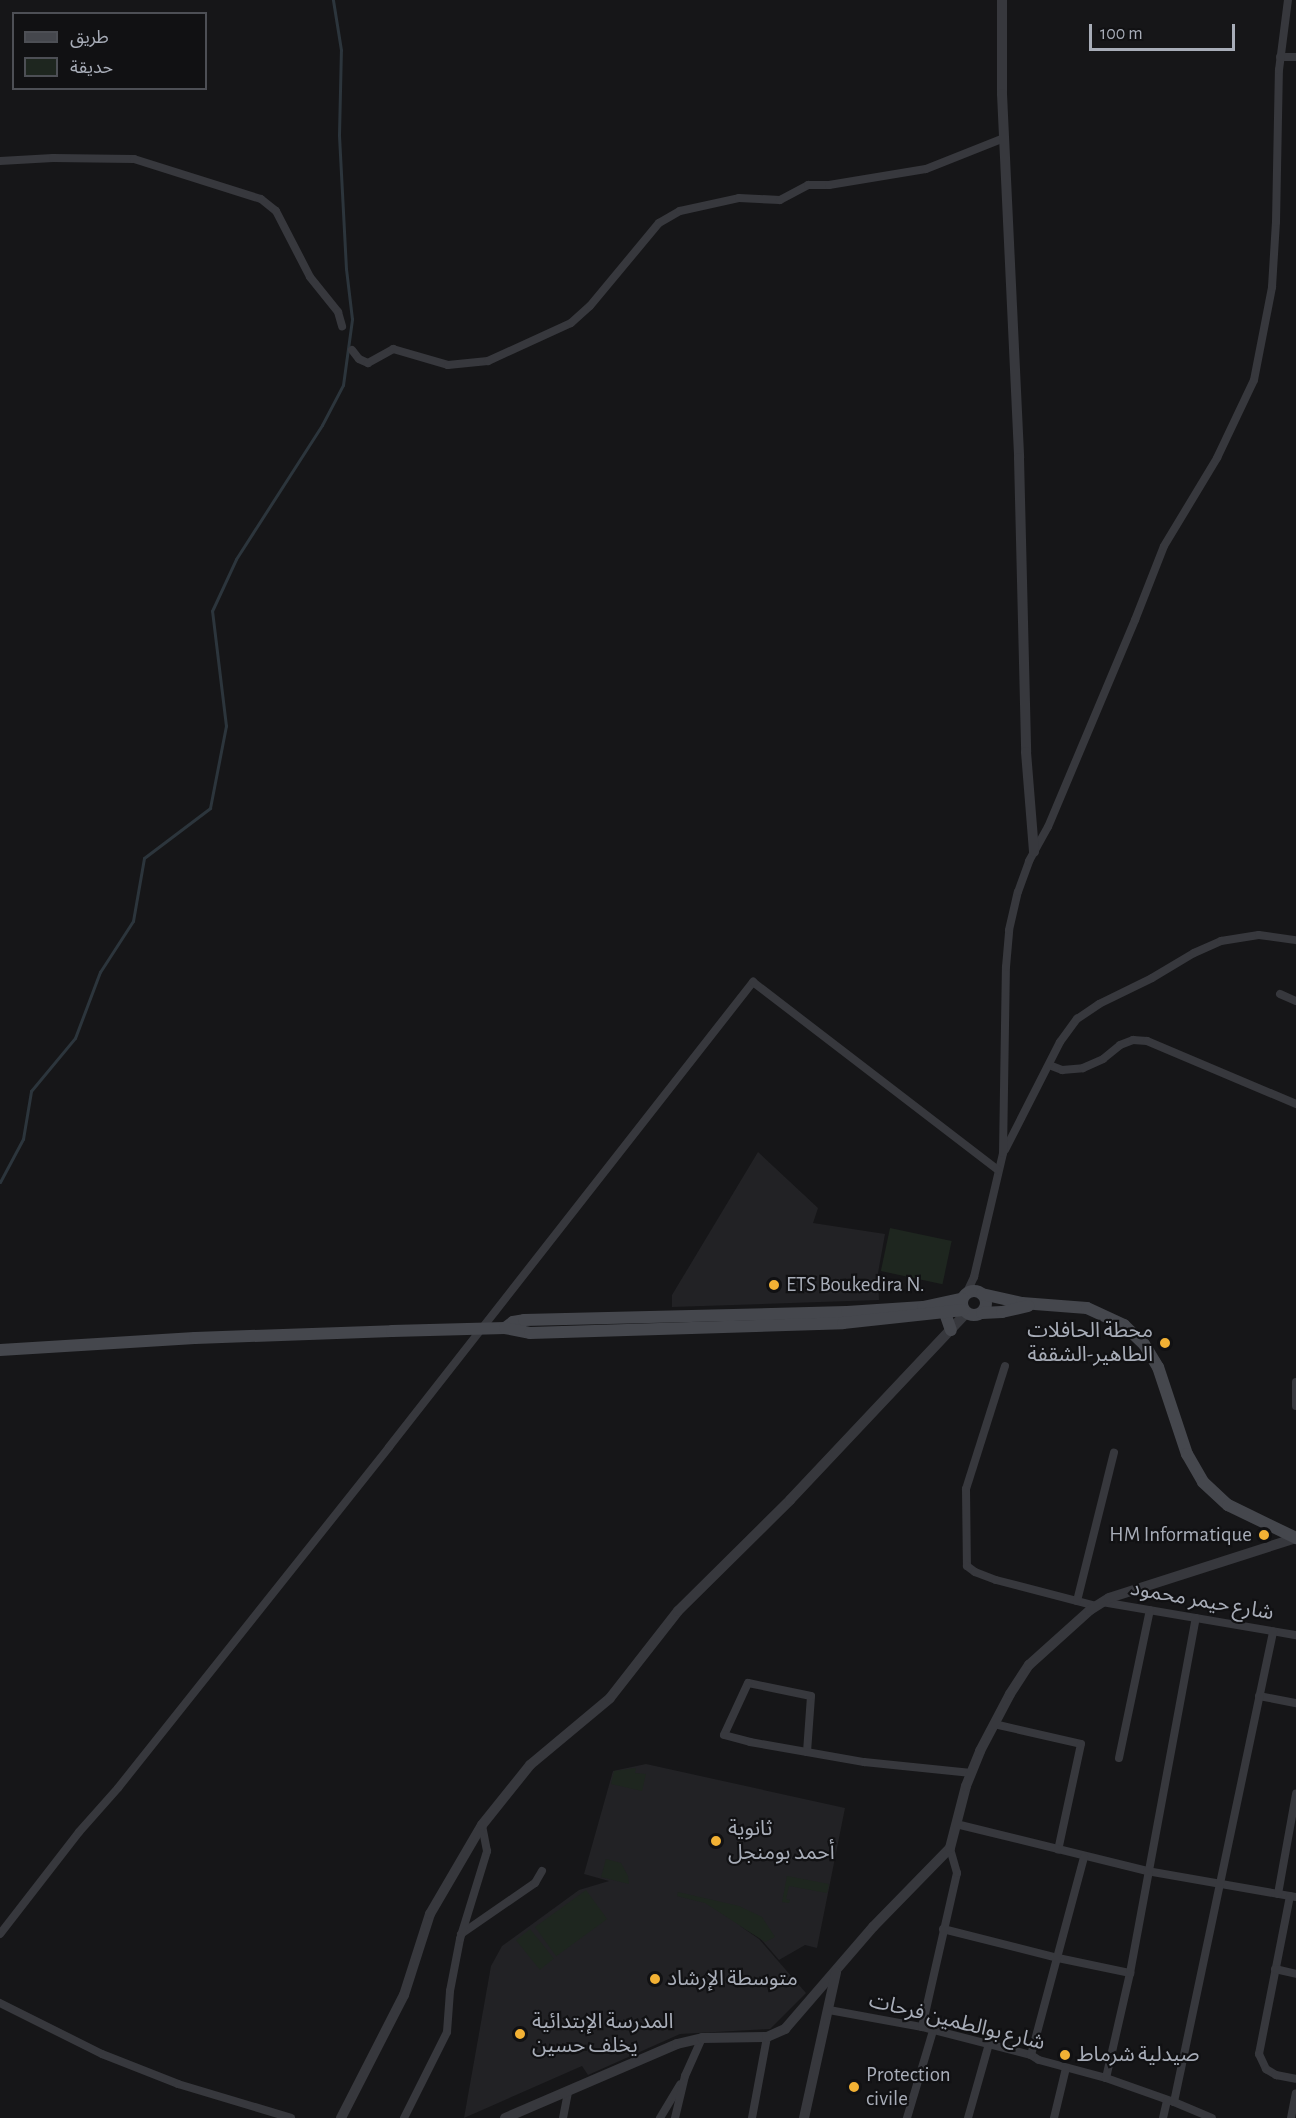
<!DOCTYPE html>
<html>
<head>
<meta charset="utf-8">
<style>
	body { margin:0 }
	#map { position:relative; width:1296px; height:2118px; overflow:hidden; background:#161618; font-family:"Alegreya Sans","Noto Sans Arabic",sans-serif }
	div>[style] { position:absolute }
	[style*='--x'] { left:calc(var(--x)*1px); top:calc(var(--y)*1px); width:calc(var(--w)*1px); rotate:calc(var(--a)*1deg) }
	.built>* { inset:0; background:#222225 }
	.green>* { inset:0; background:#1e261f; transform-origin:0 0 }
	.stream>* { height:3px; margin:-1.5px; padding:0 1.5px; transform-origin:1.5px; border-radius:1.5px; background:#2c353c }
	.minor>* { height:8px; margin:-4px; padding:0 4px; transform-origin:4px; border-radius:4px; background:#37383d }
	.tertiary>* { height:10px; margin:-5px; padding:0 5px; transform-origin:5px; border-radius:5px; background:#37383d }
	.secondary>* { height:12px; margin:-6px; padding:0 6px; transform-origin:6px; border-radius:6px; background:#45474d }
	.secondary>.ring { margin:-6px; padding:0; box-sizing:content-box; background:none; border:12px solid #45474d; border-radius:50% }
	.dots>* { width:16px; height:16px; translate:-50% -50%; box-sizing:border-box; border:3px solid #111113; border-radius:50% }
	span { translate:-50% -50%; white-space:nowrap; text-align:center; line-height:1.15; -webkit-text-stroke:4.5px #111113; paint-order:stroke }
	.poi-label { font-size:21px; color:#a8adb8 }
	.left { translate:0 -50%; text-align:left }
	.right { translate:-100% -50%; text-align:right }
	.street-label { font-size:21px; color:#a8adb8 }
	.legend { position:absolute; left:12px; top:12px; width:195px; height:78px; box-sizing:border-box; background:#111113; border:2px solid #4d4f55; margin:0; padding:8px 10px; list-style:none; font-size:18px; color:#a8adb8 }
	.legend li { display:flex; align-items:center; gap:12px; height:30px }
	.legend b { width:30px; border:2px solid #4d4f55 }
	.scale { position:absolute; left:1089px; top:24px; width:146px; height:27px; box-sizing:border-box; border:3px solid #a8adb8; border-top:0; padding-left:8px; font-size:18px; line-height:21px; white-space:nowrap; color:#a8adb8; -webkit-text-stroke:4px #111113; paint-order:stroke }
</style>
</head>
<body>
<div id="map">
	<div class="built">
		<div style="clip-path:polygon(758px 1152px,818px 1208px,813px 1223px,885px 1234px,878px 1273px,879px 1300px,672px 1307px,672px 1295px)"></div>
		<div style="clip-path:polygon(646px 1764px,845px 1808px,817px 1948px,805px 1945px,779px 1960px,760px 1938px,740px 1926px,759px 1939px,806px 1993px,770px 2029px,680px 2034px,588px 2075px,582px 2066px,464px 2118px,491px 1966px,502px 1946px,579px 1890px,609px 1881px,584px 1874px,613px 1771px)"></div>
	</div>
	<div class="green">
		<div style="left:890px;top:1228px;width:63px;height:44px;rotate:12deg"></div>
		<div style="clip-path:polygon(636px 1768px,635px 1773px,646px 1774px,642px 1791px,611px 1784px,614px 1771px)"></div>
		<div style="clip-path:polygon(606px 1859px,621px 1863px,628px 1876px,629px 1884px,601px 1877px)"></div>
		<div style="clip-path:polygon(787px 1876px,829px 1884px,827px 1893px,789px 1886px,786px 1899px,790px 1900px,789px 1903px,782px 1902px)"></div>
		<div style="left:586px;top:1890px;width:36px;height:63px;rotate:54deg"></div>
		<div style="clip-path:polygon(678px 1892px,739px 1906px,762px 1917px,775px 1937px,765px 1942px,705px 1903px,677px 1896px)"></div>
		<div style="left:530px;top:1929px;width:38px;height:18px;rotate:51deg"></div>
	</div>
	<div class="stream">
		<div style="--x:0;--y:1182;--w:49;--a:-61.9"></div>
		<div style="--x:23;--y:1139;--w:49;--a:-80.5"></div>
		<div style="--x:31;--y:1091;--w:69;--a:-50.3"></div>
		<div style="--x:75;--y:1038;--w:71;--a:-69.3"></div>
		<div style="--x:100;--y:972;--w:61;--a:-57.1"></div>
		<div style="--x:133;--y:921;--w:64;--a:-80.1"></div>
		<div style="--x:144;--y:858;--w:83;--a:-37.1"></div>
		<div style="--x:210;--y:808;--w:84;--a:-79"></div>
		<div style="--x:226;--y:726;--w:116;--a:-96.9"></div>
		<div style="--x:212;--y:611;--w:57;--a:-65.2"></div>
		<div style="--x:236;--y:559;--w:159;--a:-57.3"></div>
		<div style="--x:322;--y:425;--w:45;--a:-62.3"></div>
		<div style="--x:343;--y:385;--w:67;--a:-82.2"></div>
		<div style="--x:352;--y:319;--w:50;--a:-96.8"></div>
		<div style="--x:346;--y:269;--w:134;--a:-93"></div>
		<div style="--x:339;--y:135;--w:85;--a:-88.7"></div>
		<div style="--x:341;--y:50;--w:51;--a:-99.1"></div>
	</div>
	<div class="minor">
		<div style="--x:1280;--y:57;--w:16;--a:0"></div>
		<div style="--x:0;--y:161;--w:53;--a:-3.2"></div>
		<div style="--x:53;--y:158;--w:81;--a:0.7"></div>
		<div style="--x:134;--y:159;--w:133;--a:17.5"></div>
		<div style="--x:261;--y:199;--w:19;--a:39"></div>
		<div style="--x:276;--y:211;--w:74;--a:62.7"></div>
		<div style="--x:310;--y:277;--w:45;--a:51.3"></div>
		<div style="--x:338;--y:312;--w:15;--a:74"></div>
		<div style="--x:352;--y:350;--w:11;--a:52"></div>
		<div style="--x:359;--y:359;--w:10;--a:24"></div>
		<div style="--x:368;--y:363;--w:29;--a:-29"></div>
		<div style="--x:393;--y:349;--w:57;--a:16.2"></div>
		<div style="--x:448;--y:365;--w:40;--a:-5.7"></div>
		<div style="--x:488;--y:361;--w:91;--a:-24.6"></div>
		<div style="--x:571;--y:323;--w:25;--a:-42"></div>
		<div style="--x:590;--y:306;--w:108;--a:-50.3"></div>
		<div style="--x:659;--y:223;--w:24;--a:-30"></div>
		<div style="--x:680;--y:211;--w:60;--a:-12.4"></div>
		<div style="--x:739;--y:198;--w:41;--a:2.8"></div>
		<div style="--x:780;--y:200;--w:32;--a:-28"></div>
		<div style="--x:808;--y:185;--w:21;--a:0"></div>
		<div style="--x:829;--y:185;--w:98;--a:-9.4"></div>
		<div style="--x:926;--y:169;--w:84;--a:-21.7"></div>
		<div style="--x:1280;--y:994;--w:17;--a:24"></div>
		<div style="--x:1049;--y:1065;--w:14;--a:21"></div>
		<div style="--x:1062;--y:1070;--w:21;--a:-5"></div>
		<div style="--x:1083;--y:1068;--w:22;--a:-24"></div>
		<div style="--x:1103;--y:1059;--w:22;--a:-39"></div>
		<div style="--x:1120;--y:1045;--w:14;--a:-21"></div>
		<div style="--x:1133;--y:1040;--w:14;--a:4"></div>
		<div style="--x:1147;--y:1041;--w:162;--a:22.9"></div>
		<div style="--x:1005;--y:1150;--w:121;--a:-63"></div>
		<div style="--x:1060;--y:1042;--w:29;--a:-54"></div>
		<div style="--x:1077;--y:1019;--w:27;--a:-34"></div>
		<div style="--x:1099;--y:1004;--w:59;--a:-26.1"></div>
		<div style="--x:1152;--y:978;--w:49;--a:-30.8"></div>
		<div style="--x:1194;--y:953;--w:30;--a:-24"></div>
		<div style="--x:1221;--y:941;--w:38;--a:-9"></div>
		<div style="--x:1259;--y:935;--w:37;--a:8"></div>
		<div style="--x:967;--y:1292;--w:17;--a:-65"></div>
		<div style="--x:974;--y:1277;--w:127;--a:-76.8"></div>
		<div style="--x:1003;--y:1153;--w:186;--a:-89.1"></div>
		<div style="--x:1006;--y:967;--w:37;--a:-85"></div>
		<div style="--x:1009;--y:930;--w:39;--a:-77"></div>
		<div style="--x:1018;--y:892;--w:33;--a:-70"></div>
		<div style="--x:1029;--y:861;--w:39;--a:-61"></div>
		<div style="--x:1048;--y:827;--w:225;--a:-67.2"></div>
		<div style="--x:1135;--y:620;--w:79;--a:-68.6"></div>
		<div style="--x:1164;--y:546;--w:103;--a:-58.9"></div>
		<div style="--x:1217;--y:458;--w:86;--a:-64.6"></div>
		<div style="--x:1254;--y:380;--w:95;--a:-79"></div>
		<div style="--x:1272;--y:287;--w:65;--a:-86.5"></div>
		<div style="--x:1276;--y:222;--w:152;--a:-88.9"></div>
		<div style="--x:1279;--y:70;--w:71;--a:-82.7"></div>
		<div style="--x:1005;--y:1366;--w:129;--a:107.6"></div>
		<div style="--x:966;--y:1489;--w:77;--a:89.3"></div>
		<div style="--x:967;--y:1566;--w:10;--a:37"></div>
		<div style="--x:975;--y:1572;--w:22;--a:21"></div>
		<div style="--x:996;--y:1580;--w:103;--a:14.6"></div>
		<div style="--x:1296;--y:1382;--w:24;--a:90"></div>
		<div style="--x:1077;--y:1601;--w:153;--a:-76"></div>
		<div style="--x:1102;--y:1602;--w:197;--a:9.7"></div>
		<div style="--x:1259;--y:1696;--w:38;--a:11"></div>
		<div style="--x:994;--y:1724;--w:89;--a:12.9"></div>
		<div style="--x:1081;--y:1744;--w:108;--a:102.2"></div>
		<div style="--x:807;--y:1752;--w:56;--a:-85.9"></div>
		<div style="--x:811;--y:1696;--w:64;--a:-168.3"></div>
		<div style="--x:748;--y:1683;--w:57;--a:114.8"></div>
		<div style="--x:724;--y:1735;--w:27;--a:15"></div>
		<div style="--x:750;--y:1742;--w:116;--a:10"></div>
		<div style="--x:864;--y:1762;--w:108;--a:5.9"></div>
		<div style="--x:1119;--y:1758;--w:151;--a:-78.2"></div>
		<div style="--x:956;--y:1824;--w:197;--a:13.8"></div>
		<div style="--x:1147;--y:1871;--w:151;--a:9.9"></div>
		<div style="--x:1278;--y:1894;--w:102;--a:-79.8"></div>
		<div style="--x:1290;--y:1896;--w:161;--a:101.1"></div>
		<div style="--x:1259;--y:2054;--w:17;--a:65"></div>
		<div style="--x:1266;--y:2069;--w:12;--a:31"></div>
		<div style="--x:1276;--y:2075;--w:20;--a:11"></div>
		<div style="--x:943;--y:1929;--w:119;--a:14.2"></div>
		<div style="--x:1058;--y:1958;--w:74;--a:11.8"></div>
		<div style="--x:0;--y:1934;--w:129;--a:-52.2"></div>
		<div style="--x:79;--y:1832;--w:59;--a:-48.4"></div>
		<div style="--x:118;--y:1788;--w:436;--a:-51.5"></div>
		<div style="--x:389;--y:1447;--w:591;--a:-51.95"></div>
		<div style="--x:753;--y:982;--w:309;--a:37.5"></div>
		<div style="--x:461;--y:1934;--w:90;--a:-34.6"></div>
		<div style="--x:535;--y:1883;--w:14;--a:-60"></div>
		<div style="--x:1275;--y:1969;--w:22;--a:13"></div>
		<div style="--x:0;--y:2003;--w:114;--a:26.6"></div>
		<div style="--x:102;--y:2054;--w:82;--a:21.5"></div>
		<div style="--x:178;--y:2084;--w:118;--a:16.7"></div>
		<div style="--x:829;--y:2010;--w:95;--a:10.4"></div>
		<div style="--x:922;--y:2027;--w:113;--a:14.4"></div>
		<div style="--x:1031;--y:2055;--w:9;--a:32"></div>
		<div style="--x:1039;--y:2060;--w:69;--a:15"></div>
		<div style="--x:1106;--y:2078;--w:72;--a:19.4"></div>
		<div style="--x:1174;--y:2102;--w:41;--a:22.8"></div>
		<div style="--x:922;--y:2027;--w:158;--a:-77.2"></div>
		<div style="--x:957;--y:1873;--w:26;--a:-106"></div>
		<div style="--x:1031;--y:2055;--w:205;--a:-75"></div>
		<div style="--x:1106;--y:2078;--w:108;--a:-77.1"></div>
		<div style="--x:1130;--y:1973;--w:361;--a:-79.5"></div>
		<div style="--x:1174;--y:2102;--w:481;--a:-78.1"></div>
		<div style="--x:404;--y:2118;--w:96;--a:-63.4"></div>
		<div style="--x:447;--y:2032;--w:41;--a:-85.8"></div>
		<div style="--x:450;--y:1991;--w:53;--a:-79.1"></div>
		<div style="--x:460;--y:1939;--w:92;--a:-72.9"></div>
		<div style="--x:487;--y:1851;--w:26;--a:-101"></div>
		<div style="--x:563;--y:2118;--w:26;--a:-79"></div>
		<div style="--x:660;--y:2118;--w:39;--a:-59"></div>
		<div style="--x:675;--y:2118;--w:43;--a:-76.6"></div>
		<div style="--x:685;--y:2076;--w:42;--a:-65.9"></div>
		<div style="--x:752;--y:2118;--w:82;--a:-79.5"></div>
		<div style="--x:907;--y:2118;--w:91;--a:-73.4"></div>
		<div style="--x:968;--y:2118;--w:77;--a:-74.2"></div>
		<div style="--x:1054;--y:2118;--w:51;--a:-76.5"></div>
		<div style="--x:1163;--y:2118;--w:18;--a:-77"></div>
		<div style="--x:1291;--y:2118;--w:25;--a:-79"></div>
	</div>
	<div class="tertiary">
		<div style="--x:1002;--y:0;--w:94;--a:90"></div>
		<div style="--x:1002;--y:94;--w:364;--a:87.3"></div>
		<div style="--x:1019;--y:458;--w:294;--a:88.6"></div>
		<div style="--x:1026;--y:752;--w:100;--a:85.4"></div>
		<div style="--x:341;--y:2118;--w:138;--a:-62.9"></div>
		<div style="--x:404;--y:1995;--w:85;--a:-72.2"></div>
		<div style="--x:430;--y:1914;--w:103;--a:-59.7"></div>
		<div style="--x:482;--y:1825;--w:77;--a:-51.3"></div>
		<div style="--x:530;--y:1765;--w:104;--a:-39.9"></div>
		<div style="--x:610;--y:1698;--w:110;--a:-52"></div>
		<div style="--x:678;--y:1611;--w:158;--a:-44.7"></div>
		<div style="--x:790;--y:1500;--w:257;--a:-46.7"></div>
		<div style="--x:505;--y:2118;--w:187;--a:-23.3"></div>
		<div style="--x:677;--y:2044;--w:26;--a:-13"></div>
		<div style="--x:702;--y:2038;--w:65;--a:-0.9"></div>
		<div style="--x:767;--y:2037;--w:20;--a:-24"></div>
		<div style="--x:785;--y:2029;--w:135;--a:-49.2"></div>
		<div style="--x:873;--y:1927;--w:110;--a:-45.7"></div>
		<div style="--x:950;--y:1848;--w:64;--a:-75.5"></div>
		<div style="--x:966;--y:1786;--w:38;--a:-68"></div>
		<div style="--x:980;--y:1751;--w:64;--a:-62.2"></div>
		<div style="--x:1010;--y:1694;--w:35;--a:-57"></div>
		<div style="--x:1029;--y:1665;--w:82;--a:-42"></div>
		<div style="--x:1090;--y:1610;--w:22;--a:-32"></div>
		<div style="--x:1109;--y:1598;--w:196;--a:-17.8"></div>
		<div style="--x:804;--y:2118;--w:149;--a:-77.6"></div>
	</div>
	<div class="secondary">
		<div class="ring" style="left:962px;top:1291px;width:12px;height:12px"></div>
		<div style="--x:982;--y:1294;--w:41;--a:12.7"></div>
		<div style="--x:1022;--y:1303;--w:65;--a:4.4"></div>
		<div style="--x:1087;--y:1308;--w:41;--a:24.7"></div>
		<div style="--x:1124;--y:1325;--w:28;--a:44"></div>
		<div style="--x:1144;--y:1344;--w:27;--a:59"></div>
		<div style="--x:1158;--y:1367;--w:92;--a:71.6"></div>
		<div style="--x:1187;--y:1454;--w:32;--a:60"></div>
		<div style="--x:1203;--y:1482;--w:34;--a:43"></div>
		<div style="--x:1228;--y:1505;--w:76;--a:25.9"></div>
		<div style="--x:945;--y:1313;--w:18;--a:71"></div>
		<div style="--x:982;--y:1313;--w:20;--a:-3"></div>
		<div style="--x:1002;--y:1312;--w:27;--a:-13"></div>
		<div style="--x:505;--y:1328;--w:10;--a:-37"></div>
		<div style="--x:513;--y:1322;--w:11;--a:-10"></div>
		<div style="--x:524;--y:1320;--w:323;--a:-1.4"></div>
		<div style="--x:847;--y:1312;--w:76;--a:-3.8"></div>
		<div style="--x:923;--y:1307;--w:40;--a:-12"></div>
		<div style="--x:0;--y:1350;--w:195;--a:-3.5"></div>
		<div style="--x:195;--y:1338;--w:197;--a:-2"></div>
		<div style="--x:392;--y:1331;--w:113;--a:-1.5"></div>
		<div style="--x:505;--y:1328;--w:25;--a:11"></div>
		<div style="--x:530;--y:1333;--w:313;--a:-1.8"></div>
		<div style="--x:843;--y:1323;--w:121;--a:-6.2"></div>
	</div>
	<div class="dots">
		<div style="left:774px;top:1285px;background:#f2b134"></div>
		<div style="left:1165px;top:1343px;background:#f2b134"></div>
		<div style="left:1264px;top:1535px;background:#f2b134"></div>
		<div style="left:716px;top:1841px;background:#f2b134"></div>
		<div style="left:655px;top:1979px;background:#f2b134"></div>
		<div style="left:520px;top:2034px;background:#f2b134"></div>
		<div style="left:1065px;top:2055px;background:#f2b134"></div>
		<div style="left:854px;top:2087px;background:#f2b134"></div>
	</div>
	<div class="poi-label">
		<span class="left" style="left:786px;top:1285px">ETS Boukedira N.</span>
		<span class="right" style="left:1153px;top:1343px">محطة الحافلات<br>الطاهير-الشقفة</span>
		<span class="right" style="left:1252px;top:1535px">HM Informatique</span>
		<span class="left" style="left:728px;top:1841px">ثانوية<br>أحمد بومنجل</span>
		<span class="left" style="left:667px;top:1979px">متوسطة الإرشاد</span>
		<span class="left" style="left:532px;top:2034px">المدرسة الإبتدائية<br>يخلف حسين</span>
		<span class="left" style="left:1077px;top:2055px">صيدلية شرماط</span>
		<span class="left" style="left:866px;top:2087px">Protection<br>civile</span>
	</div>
	<div class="street-label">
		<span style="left:1202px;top:1601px;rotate:10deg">شارع حيمر محمود</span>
		<span style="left:957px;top:2022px;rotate:14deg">شارع بوالطمين فرحات</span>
	</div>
	<ul class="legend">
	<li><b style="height:8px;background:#45474d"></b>طريق</li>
	<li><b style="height:16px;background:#1e261f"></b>حديقة</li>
	</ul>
	<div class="scale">100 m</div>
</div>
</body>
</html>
